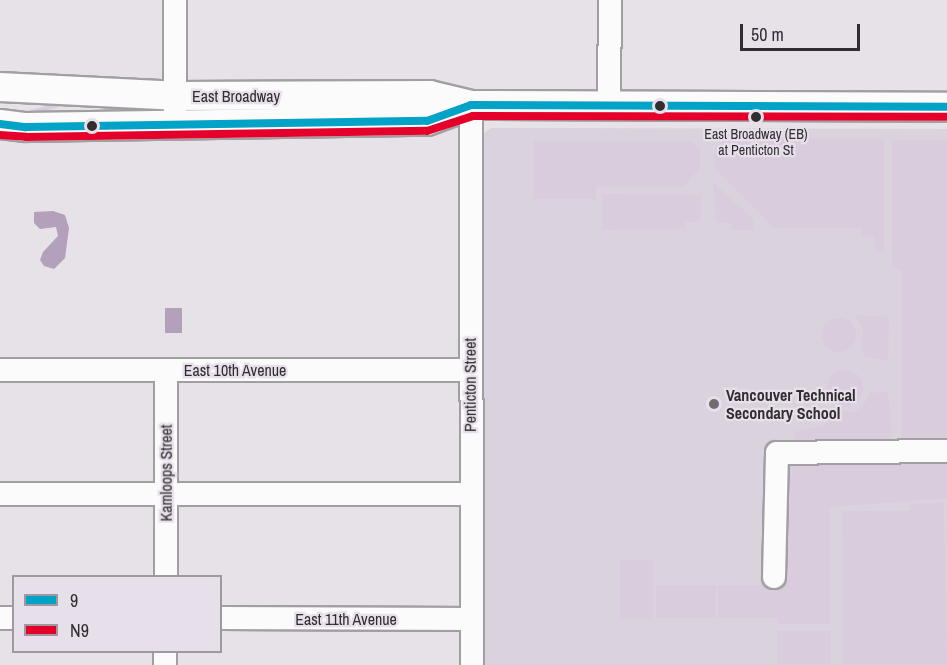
<!DOCTYPE html>
<html>
<head>
<meta charset="utf-8">
<style>
	body { margin:0 }
	#map { position:relative; width:947px; height:665px; overflow:hidden; background:#e6e2e7; font-family:"Archivo Narrow",sans-serif }
	div>[style] { position:absolute }
	[style*='--x'] { left:calc(var(--x)*1px); top:calc(var(--y)*1px); width:calc(var(--w)*1px); rotate:calc(var(--a)*1deg) }
	.built>* { inset:0; background:#dad2dd }
	.green>* { inset:0; background:#d9ccdd; transform-origin:0 0 }
	.round { border-radius:50% }
	.water>* { inset:0; background:#b3a0ba; transform-origin:0 0 }
	.roads { filter:drop-shadow(2px 0 #a29fa3) drop-shadow(-2px 0 #a29fa3) drop-shadow(0 2px #a29fa3) drop-shadow(0 -2px #a29fa3) }
	.minor>* { height:22px; margin:-11px; padding:0 11px; transform-origin:11px; border-radius:11px; background:#fbfbfb }
	.major>* { height:28px; margin:-14px; padding:0 14px; transform-origin:14px; border-radius:14px; background:#fbfbfb }
	.bus-1>* { height:8px; margin:-4px; padding:0 4px; transform-origin:4px; border-radius:4px; background:#02a3c6 }
	.bus-2>* { height:8px; margin:-4px; padding:0 4px; transform-origin:4px; border-radius:4px; background:#e4002b }
	.dots>* { width:16px; height:16px; translate:-50% -50%; box-sizing:border-box; border:3px solid #e7dfea; border-radius:50% }
	span { translate:-50% -50%; white-space:nowrap; text-align:center; line-height:1.15; -webkit-text-stroke:4.5px #e7dfea; paint-order:stroke }
	.bus-label { font-size:14px; color:#312e32 }
	.street-label { font-size:16px; color:#312e32 }
	.poi-label { font-size:16px; color:#312e32; font-weight:700 }
	.left { translate:0 -50%; text-align:left }
	.legend { position:absolute; left:12px; top:575px; width:210px; height:78px; box-sizing:border-box; background:#e7dfea; border:2px solid #9e98a0; margin:0; padding:8px 10px; list-style:none; font-size:18px; color:#312e32 }
	.legend li { display:flex; align-items:center; gap:12px; height:30px }
	.legend b { width:30px; border:2px solid #9e98a0 }
	.scale { position:absolute; left:740px; top:24px; width:120px; height:27px; box-sizing:border-box; border:3px solid #312e32; border-top:0; padding-left:8px; font-size:18px; line-height:21px; white-space:nowrap; color:#312e32; -webkit-text-stroke:4px #e7dfea; paint-order:stroke }
</style>
</head>
<body>
<div id="map">
	<div class="built">
		<div style="clip-path:polygon(491px 128px,947px 129px,947px 665px,482px 665px,482px 135px)"></div>
	</div>
	<div class="green">
		<div style="left:59px;top:103px;width:4px;height:52px;rotate:76deg"></div>
		<div style="clip-path:polygon(754px 138px,884px 139px,884px 252px,876px 252px,874px 237px,862px 236px,861px 228px,773px 228px,714px 167px,715px 149px,723px 141px,753px 142px)"></div>
		<div style="clip-path:polygon(892px 140px,947px 140px,947px 444px,919px 445px,903px 439px,902px 434px,902px 270px,892px 268px)"></div>
		<div style="clip-path:polygon(534px 141px,691px 141px,700px 149px,700px 168px,683px 187px,596px 187px,596px 199px,534px 199px)"></div>
		<div style="clip-path:polygon(713px 182px,753px 219px,754px 230px,732px 230px,731px 223px,716px 223px)"></div>
		<div style="clip-path:polygon(602px 194px,701px 195px,701px 217px,698px 222px,685px 222px,685px 229px,602px 230px)"></div>
		<div style="clip-path:polygon(855px 315px,889px 317px,888px 361px,865px 356px,861px 350px,863px 331px)"></div>
		<div class="round" style="left:822px;top:318px;width:34px;height:34px"></div>
		<div class="round" style="left:827px;top:370px;width:36px;height:36px"></div>
		<div style="clip-path:polygon(888px 392px,892px 440px,825px 440px,818px 445px,795px 445px,794px 432px,826px 425px,835px 410px,854px 412px,863px 406px,870px 393px)"></div>
		<div style="clip-path:polygon(947px 459px,947px 498px,830px 507px,830px 624px,778px 624px,778px 618px,718px 618px,718px 585px,778px 585px,780px 476px,795px 460px)"></div>
		<div style="clip-path:polygon(944px 503px,947px 665px,843px 665px,842px 511px,910px 511px,910px 504px)"></div>
		<div style="left:620px;top:560px;width:33px;height:59px"></div>
		<div style="left:656px;top:585px;width:60px;height:33px"></div>
		<div style="left:777px;top:631px;width:54px;height:35px"></div>
	</div>
	<div class="water">
		<div style="clip-path:polygon(53px 211px,65px 215px,69px 228px,65px 258px,54px 269px,44px 266px,40px 260px,43px 252px,58px 236px,56px 227px,40px 229px,34px 223px,34px 212px)"></div>
		<div style="left:165px;top:308px;width:17px;height:25px"></div>
	</div>
	<div class="roads">
		<div class="minor">
			<div style="--x:175;--y:0;--w:112;--a:90"></div>
			<div style="--x:471;--y:105;--w:560;--a:89.9"></div>
			<div style="--x:609;--y:106;--w:106;--a:-89.5"></div>
			<div style="--x:0;--y:370;--w:470;--a:0"></div>
			<div style="--x:0;--y:494;--w:470;--a:0"></div>
			<div style="--x:166;--y:576;--w:206;--a:-90"></div>
			<div style="--x:774;--y:577;--w:124;--a:-88.6"></div>
			<div style="--x:777;--y:453;--w:170;--a:-0.7"></div>
			<div style="--x:0;--y:618;--w:14;--a:0"></div>
			<div style="--x:220;--y:618;--w:252;--a:0.2"></div>
			<div style="--x:165;--y:665;--w:13;--a:-90"></div>
		</div>
		<div class="major">
			<div style="--x:0;--y:87;--w:175;--a:2.9"></div>
			<div style="--x:175;--y:96;--w:255;--a:-0.2"></div>
			<div style="--x:430;--y:95;--w:42;--a:13.7"></div>
			<div style="--x:471;--y:105;--w:476;--a:0.2"></div>
			<div style="--x:0;--y:124;--w:26;--a:7"></div>
			<div style="--x:26;--y:127;--w:401;--a:-0.9"></div>
			<div style="--x:427;--y:121;--w:47;--a:-20"></div>
		</div>
	</div>
	<div class="bus-1">
		<div style="--x:0;--y:124;--w:26;--a:7"></div>
		<div style="--x:26;--y:127;--w:401;--a:-0.9"></div>
		<div style="--x:427;--y:121;--w:47;--a:-20"></div>
		<div style="--x:471;--y:105;--w:476;--a:0.2"></div>
	</div>
	<div class="bus-2">
		<div style="--x:0;--y:135;--w:26;--a:4"></div>
		<div style="--x:26;--y:137;--w:401;--a:-0.9"></div>
		<div style="--x:427;--y:131;--w:48;--a:-18.1"></div>
		<div style="--x:473;--y:116;--w:474;--a:0.1"></div>
	</div>
	<div class="dots">
		<div style="left:660px;top:106px;background:#312e32"></div>
		<div style="left:756px;top:117px;background:#312e32"></div>
		<div style="left:92px;top:126px;background:#312e32"></div>
		<div style="left:714px;top:404px;background:#706d71"></div>
	</div>
	<div class="bus-label">
		<span style="left:756px;top:142px">East Broadway (EB)<br>at Penticton St</span>
	</div>
	<div class="street-label">
		<span style="left:236px;top:96px">East Broadway</span>
		<span style="left:235px;top:370px">East 10th Avenue</span>
		<span style="left:470px;top:385px;rotate:-90deg">Penticton Street</span>
		<span style="left:166px;top:473px;rotate:-90deg">Kamloops Street</span>
		<span style="left:346px;top:619px">East 11th Avenue</span>
	</div>
	<div class="poi-label">
		<span class="left" style="left:726px;top:404px">Vancouver Technical<br>Secondary School</span>
	</div>
	<ul class="legend">
	<li><b style="height:8px;background:#02a3c6"></b>9</li>
	<li><b style="height:8px;background:#e4002b"></b>N9</li>
	</ul>
	<div class="scale">50 m</div>
</div>
</body>
</html>
